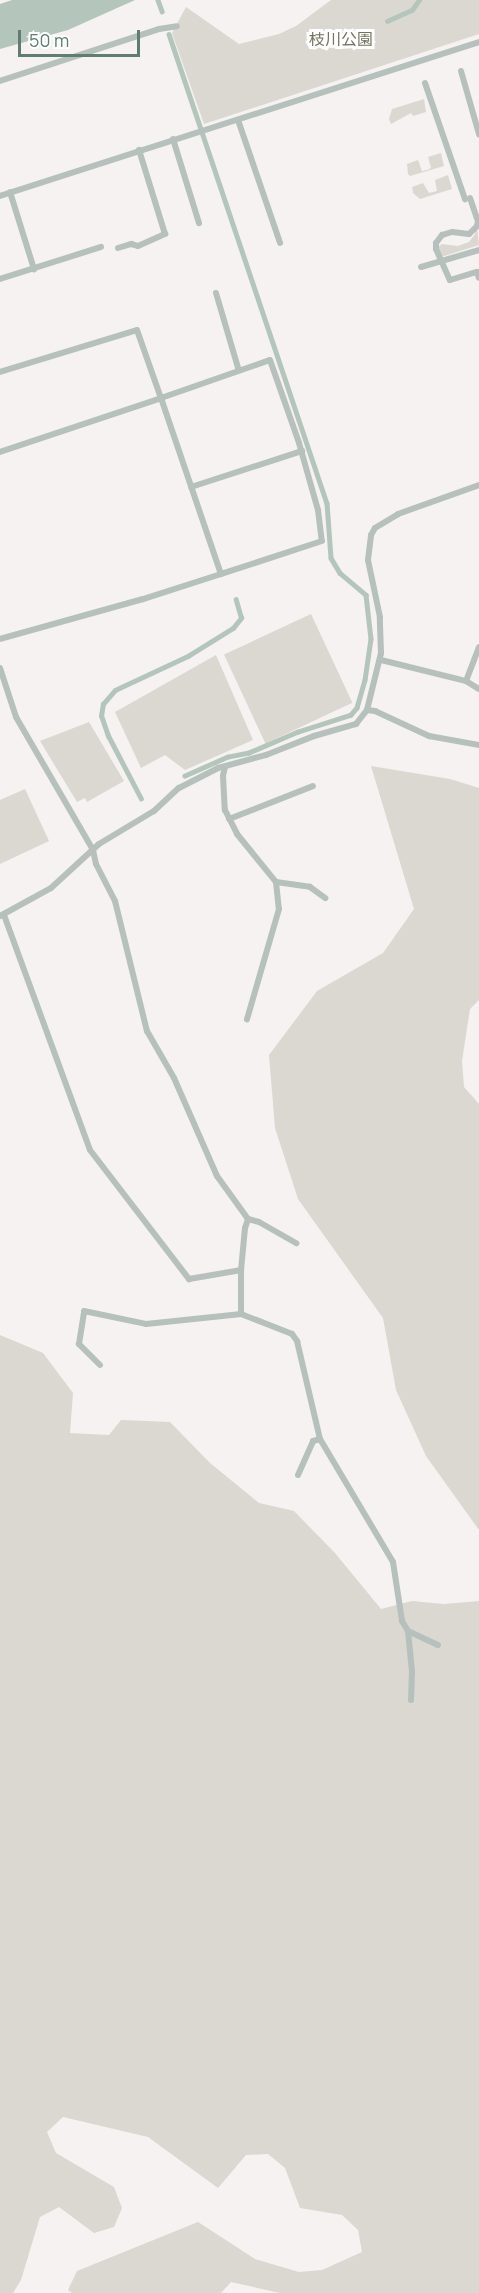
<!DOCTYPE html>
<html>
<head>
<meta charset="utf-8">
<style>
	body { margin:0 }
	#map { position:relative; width:479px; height:2293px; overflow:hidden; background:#f5f2f1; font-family:Manrope,"Noto Sans JP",sans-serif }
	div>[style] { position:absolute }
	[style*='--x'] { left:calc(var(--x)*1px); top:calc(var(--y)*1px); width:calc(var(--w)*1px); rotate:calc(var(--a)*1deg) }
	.green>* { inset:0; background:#dad8d0; transform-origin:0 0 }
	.water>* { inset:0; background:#b4c6bb }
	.stream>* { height:4.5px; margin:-2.25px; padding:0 2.25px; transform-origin:2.25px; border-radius:2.25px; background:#b4c6bb }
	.street>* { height:6px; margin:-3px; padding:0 3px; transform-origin:3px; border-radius:3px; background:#b6c0bc }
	span { translate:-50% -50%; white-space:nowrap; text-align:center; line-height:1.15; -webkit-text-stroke:6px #fff; paint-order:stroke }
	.park-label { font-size:16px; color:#75735e }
	.scale { position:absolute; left:18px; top:30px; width:122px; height:27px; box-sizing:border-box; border:3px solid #5f7d71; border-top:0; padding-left:8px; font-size:18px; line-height:21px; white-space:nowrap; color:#5f7d71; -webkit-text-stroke:4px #fff; paint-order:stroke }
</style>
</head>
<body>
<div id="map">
	<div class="green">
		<div style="clip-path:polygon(331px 0,479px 0,479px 34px,204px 124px,172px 33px,186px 7px,239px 44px,279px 34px,296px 26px)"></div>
		<div style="clip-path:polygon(424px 99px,426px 112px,413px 116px,411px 113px,391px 124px,389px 119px,392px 109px)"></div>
		<div style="clip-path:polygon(441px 153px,444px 166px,410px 176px,408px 174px,407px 164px,418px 160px,422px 171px,427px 170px,431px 168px,428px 157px)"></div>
		<div style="clip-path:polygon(448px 175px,452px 189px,420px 199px,413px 193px,412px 187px,423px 183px,429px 193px,437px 191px,435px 180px)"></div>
		<div style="clip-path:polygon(476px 218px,479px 245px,438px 258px,436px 256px,436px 249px,442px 244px,458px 246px,469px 242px,475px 234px)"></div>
		<div style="left:311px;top:614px;width:98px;height:96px;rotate:65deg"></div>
		<div style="clip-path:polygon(216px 655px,253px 740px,185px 770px,165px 755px,141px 768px,115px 712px)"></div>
		<div style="clip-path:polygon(89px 722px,124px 781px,87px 802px,85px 798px,77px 802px,40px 741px)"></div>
		<div style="clip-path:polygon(371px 766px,450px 779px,479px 788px,479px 1000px,470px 1009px,462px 1061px,464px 1087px,479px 1104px,479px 1530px,426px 1456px,396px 1390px,383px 1318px,298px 1199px,275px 1128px,269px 1055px,317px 991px,383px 953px,414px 909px)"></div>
		<div style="clip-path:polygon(25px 789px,49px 841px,0 864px,0 800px)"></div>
		<div style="clip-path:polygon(0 1335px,43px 1353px,73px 1393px,70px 1433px,109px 1435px,121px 1420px,170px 1422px,210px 1463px,259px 1503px,294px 1511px,335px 1553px,381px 1609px,412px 1601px,444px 1604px,479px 1601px,479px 2293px,280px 2293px,231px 2282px,221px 2293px,72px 2293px,68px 2290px,77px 2271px,198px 2222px,255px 2259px,299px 2272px,322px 2270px,362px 2252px,358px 2230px,342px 2215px,300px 2208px,285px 2168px,268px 2154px,246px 2155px,218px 2188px,148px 2137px,63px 2117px,47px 2132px,56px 2153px,114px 2187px,122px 2208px,114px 2227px,94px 2233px,59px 2207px,40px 2217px,21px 2280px,13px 2293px,0 2293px)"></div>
	</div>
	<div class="water">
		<div style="clip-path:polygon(12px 0,135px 0,68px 30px,0 49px,0 4px)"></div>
	</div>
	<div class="stream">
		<div style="--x:158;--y:0;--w:12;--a:70"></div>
		<div style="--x:387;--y:21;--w:27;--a:-24"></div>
		<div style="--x:412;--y:10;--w:12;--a:-55"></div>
		<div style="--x:169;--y:34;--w:495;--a:71.4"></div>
		<div style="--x:327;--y:503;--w:55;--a:85.8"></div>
		<div style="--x:331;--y:558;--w:17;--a:59"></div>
		<div style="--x:340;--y:573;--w:34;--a:40"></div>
		<div style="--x:366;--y:595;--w:44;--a:83.5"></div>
		<div style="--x:371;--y:639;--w:41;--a:98.3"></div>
		<div style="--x:365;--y:680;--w:29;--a:106"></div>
		<div style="--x:357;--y:708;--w:9;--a:131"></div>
		<div style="--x:351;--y:715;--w:56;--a:162.2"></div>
		<div style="--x:298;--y:732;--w:53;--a:156.8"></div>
		<div style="--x:249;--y:753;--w:21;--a:169"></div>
		<div style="--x:228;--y:757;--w:47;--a:156.2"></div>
		<div style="--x:141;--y:799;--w:71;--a:-117.6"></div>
		<div style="--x:108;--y:736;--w:21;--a:-109"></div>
		<div style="--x:101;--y:716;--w:12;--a:-81"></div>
		<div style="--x:103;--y:704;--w:18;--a:-49"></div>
		<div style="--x:115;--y:690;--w:81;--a:-25"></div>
		<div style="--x:188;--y:656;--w:53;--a:-31.9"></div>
		<div style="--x:233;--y:628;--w:13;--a:-51"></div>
		<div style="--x:241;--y:618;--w:19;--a:-106"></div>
	</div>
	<div class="street">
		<div style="--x:461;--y:71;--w:66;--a:74.1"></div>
		<div style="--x:0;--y:81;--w:167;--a:-18.1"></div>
		<div style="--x:159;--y:29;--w:18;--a:-9"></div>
		<div style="--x:425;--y:83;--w:123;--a:71"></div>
		<div style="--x:238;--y:120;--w:130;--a:71.1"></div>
		<div style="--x:173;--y:139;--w:88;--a:72.8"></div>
		<div style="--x:10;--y:192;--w:81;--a:72.7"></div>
		<div style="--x:0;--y:196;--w:503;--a:-17.82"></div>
		<div style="--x:470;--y:198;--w:24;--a:71"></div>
		<div style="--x:478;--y:221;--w:5;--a:101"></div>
		<div style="--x:477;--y:226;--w:11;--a:135"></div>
		<div style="--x:469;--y:234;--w:17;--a:-173"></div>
		<div style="--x:452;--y:232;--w:10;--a:163"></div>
		<div style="--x:442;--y:235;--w:10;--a:127"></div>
		<div style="--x:436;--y:243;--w:6;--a:90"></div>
		<div style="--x:436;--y:249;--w:34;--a:66"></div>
		<div style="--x:450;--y:280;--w:28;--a:-17"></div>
		<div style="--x:477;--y:272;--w:6;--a:72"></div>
		<div style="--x:118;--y:248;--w:14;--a:-17"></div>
		<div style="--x:131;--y:244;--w:7;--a:16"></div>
		<div style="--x:138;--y:246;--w:30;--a:-24"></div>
		<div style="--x:165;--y:234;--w:88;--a:-107.2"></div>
		<div style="--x:421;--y:267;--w:60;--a:-16.3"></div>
		<div style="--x:0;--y:279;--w:106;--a:-17.6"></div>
		<div style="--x:216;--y:293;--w:81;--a:73.6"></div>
		<div style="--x:0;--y:372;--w:143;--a:-17"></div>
		<div style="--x:137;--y:330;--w:72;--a:70.6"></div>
		<div style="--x:161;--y:398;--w:115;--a:-19.2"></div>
		<div style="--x:270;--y:360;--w:88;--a:70.7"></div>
		<div style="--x:299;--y:443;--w:70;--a:74.2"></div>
		<div style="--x:318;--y:510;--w:31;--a:83"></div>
		<div style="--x:322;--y:541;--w:106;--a:161.9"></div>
		<div style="--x:0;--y:452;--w:170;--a:-18.5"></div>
		<div style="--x:161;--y:398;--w:186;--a:71.2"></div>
		<div style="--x:221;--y:574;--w:82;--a:162.2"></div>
		<div style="--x:143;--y:599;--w:148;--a:164.4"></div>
		<div style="--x:191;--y:487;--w:117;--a:-18"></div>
		<div style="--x:381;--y:660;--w:88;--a:13.9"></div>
		<div style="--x:466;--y:681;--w:15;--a:32"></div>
		<div style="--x:0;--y:668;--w:52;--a:71.9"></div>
		<div style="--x:16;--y:717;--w:154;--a:59.9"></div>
		<div style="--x:93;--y:850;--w:14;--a:78"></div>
		<div style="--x:96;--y:864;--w:42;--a:62.8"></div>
		<div style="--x:115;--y:901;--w:134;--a:76.2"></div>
		<div style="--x:147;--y:1031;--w:54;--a:60.1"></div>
		<div style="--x:174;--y:1078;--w:107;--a:66.3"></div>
		<div style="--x:217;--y:1176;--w:53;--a:54.2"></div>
		<div style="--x:248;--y:1219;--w:9;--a:108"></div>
		<div style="--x:245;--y:1228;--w:42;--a:95.4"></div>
		<div style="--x:241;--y:1270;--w:44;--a:90"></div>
		<div style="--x:241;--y:1314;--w:55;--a:21.4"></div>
		<div style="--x:292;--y:1334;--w:9;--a:54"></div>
		<div style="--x:297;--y:1341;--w:101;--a:76.8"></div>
		<div style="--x:320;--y:1439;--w:143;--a:59.3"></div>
		<div style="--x:393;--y:1562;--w:60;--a:81.3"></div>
		<div style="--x:402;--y:1621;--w:12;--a:59"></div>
		<div style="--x:408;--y:1631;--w:41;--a:84.4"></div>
		<div style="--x:412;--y:1672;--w:28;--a:92"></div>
		<div style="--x:466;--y:681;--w:36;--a:-69"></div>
		<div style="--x:367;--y:710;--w:8;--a:7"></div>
		<div style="--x:375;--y:711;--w:60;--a:24.8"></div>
		<div style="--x:429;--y:736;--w:51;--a:10.2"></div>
		<div style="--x:225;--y:767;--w:9;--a:103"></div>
		<div style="--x:223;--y:776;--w:34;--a:87"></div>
		<div style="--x:225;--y:810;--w:27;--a:63"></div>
		<div style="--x:237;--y:834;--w:62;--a:50.9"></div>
		<div style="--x:276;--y:882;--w:27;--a:84"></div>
		<div style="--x:279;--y:909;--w:115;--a:106.2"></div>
		<div style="--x:229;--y:819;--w:90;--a:-21.4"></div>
		<div style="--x:276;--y:882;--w:34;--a:8"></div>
		<div style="--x:310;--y:887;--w:19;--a:36"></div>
		<div style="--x:4;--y:915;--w:250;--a:69.9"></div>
		<div style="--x:90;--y:1150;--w:163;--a:52.5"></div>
		<div style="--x:189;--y:1279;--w:53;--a:-9.8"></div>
		<div style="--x:0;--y:916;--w:58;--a:-28.8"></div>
		<div style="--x:51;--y:888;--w:65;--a:-42.5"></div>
		<div style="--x:99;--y:844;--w:64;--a:-31"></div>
		<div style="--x:154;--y:811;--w:34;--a:-43"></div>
		<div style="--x:179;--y:788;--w:44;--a:-27.1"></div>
		<div style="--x:218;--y:768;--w:50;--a:-15.2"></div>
		<div style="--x:266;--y:755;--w:52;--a:-21.6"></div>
		<div style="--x:314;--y:736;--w:44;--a:-15.9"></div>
		<div style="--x:356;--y:724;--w:18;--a:-52"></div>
		<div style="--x:367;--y:710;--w:59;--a:-76.2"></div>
		<div style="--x:381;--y:653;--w:36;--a:-92"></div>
		<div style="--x:380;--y:617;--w:58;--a:-101.9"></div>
		<div style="--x:368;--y:560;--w:25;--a:-83"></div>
		<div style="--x:371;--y:535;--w:8;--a:-60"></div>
		<div style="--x:375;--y:528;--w:27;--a:-31"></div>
		<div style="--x:398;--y:514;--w:86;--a:-19.7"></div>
		<div style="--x:248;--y:1219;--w:11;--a:15"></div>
		<div style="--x:259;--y:1222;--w:43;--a:29.6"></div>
		<div style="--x:100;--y:1365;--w:30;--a:-135"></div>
		<div style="--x:79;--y:1344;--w:33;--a:-81"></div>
		<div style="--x:84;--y:1311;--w:63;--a:11.8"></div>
		<div style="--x:146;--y:1324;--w:96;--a:-6"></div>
		<div style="--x:298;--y:1475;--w:37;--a:-66"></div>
		<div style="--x:313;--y:1441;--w:7;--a:-16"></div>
		<div style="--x:408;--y:1631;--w:33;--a:25"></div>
	</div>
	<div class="park-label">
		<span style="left:341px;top:39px">枝川公園</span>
	</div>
	<div class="scale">50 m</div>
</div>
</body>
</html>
